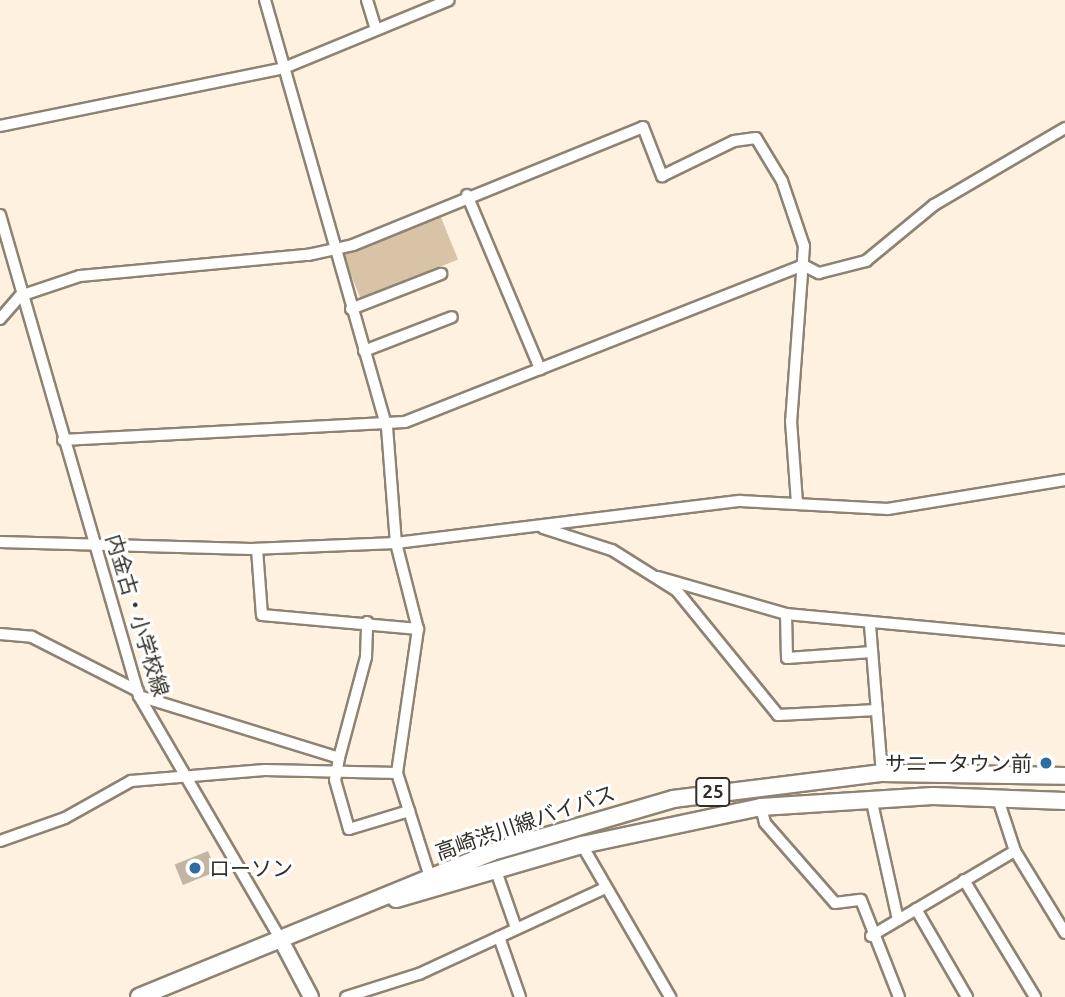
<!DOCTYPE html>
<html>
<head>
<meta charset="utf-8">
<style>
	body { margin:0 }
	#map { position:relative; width:1065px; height:997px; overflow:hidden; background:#fef1df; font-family:Ubuntu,"Noto Sans JP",sans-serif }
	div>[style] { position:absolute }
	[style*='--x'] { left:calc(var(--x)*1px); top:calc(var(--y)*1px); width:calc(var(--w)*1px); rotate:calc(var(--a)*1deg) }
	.green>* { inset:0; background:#d8c3a6; transform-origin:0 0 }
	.building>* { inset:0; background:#c1b5a4; transform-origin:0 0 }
	.roads { filter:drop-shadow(2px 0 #8e8373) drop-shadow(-2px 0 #8e8373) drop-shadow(0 2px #8e8373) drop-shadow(0 -2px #8e8373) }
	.street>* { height:10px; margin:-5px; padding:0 5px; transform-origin:5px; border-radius:5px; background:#fff }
	.secondary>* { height:14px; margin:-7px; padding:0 7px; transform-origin:7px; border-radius:7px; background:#fff }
	.primary>* { height:16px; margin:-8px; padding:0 8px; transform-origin:8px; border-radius:8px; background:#fff }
	.dots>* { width:19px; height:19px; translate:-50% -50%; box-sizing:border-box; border:4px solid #fff; border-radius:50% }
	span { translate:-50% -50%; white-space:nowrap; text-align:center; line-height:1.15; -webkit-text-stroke:6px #fff; paint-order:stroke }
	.shield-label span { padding:2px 5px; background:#fff; border:2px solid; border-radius:5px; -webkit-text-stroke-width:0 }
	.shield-label { font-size:19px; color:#332e27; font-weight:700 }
	.street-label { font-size:21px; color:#332e27 }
	.poi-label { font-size:21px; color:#332e27 }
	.right { translate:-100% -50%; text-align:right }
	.left { translate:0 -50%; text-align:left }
</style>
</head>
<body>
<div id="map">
	<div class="green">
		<div style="left:440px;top:215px;width:48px;height:105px;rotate:68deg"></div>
	</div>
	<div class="building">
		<div style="left:208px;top:851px;width:22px;height:36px;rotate:68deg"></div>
	</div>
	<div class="roads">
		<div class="street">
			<div style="--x:265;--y:0;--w:444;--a:74.1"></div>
			<div style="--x:387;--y:427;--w:116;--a:85.6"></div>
			<div style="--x:396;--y:543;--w:89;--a:75.7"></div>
			<div style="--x:418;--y:629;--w:146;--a:98.3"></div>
			<div style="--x:397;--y:773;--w:109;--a:72.4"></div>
			<div style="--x:367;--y:0;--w:30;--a:73"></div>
			<div style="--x:0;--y:126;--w:290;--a:-11.5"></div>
			<div style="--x:284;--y:68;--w:178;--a:-22.4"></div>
			<div style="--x:467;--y:195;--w:189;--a:67.2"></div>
			<div style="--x:0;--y:215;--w:501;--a:73.88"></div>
			<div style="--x:139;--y:696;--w:282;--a:59.8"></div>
			<div style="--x:351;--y:309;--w:97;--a:-21.3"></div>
			<div style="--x:0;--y:319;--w:30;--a:-49"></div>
			<div style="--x:20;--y:296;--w:63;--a:-18.4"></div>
			<div style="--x:80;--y:276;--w:229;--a:-5.3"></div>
			<div style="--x:308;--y:255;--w:46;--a:-12.5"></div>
			<div style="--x:353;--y:245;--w:313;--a:-22.1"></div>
			<div style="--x:643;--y:127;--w:53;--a:68.8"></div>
			<div style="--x:662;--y:176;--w:80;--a:-25.9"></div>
			<div style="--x:734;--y:141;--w:22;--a:-8"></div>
			<div style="--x:756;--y:138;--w:50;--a:58.8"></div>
			<div style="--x:782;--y:181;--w:69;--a:71.3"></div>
			<div style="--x:804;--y:246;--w:175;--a:94.2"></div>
			<div style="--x:791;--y:421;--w:82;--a:85.8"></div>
			<div style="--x:364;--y:351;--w:94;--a:-21.1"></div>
			<div style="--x:63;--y:440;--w:342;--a:-3"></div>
			<div style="--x:405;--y:422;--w:428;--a:-21.5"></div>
			<div style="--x:803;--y:265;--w:18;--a:27"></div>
			<div style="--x:819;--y:273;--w:49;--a:-14.3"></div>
			<div style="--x:866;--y:261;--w:88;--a:-39.5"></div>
			<div style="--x:934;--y:205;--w:152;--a:-30.4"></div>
			<div style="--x:543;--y:528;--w:72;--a:17.7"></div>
			<div style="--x:612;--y:550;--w:77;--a:32.2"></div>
			<div style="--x:677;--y:591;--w:160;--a:50.8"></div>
			<div style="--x:778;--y:715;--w:99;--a:-2.9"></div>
			<div style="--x:0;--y:542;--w:251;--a:1.6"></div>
			<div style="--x:251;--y:549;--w:145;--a:-2.4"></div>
			<div style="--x:396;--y:543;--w:347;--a:-7"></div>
			<div style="--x:740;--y:501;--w:148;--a:3.1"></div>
			<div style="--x:888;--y:509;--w:179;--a:-9.3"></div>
			<div style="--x:257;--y:549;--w:66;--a:85.7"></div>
			<div style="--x:262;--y:615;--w:157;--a:5.1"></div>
			<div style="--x:658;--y:577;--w:133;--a:16.1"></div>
			<div style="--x:786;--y:614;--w:280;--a:5.3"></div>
			<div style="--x:786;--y:614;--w:44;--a:88.7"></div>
			<div style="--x:787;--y:658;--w:85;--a:-4"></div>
			<div style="--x:870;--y:625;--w:148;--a:85.4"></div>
			<div style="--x:0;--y:634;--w:32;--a:5"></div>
			<div style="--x:32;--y:637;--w:119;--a:27"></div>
			<div style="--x:139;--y:696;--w:209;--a:17.2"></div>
			<div style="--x:339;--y:758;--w:22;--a:100"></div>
			<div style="--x:335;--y:780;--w:51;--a:74.1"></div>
			<div style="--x:349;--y:829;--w:63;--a:-16.7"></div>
			<div style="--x:339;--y:758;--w:105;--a:-75"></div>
			<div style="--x:366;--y:657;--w:35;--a:-88"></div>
			<div style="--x:997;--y:796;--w:58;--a:71.9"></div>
			<div style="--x:1015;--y:851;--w:96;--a:58.6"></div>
			<div style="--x:871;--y:798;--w:125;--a:77.5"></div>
			<div style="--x:761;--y:807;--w:16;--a:76"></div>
			<div style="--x:765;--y:823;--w:106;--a:48.8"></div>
			<div style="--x:835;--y:903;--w:26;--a:-7"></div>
			<div style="--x:861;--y:900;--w:104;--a:68.6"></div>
			<div style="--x:0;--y:841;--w:69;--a:-19.5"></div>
			<div style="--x:65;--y:818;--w:76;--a:-29.3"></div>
			<div style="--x:131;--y:781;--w:134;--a:-4.7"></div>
			<div style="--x:265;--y:770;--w:132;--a:1.3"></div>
			<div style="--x:582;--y:845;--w:176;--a:59.9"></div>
			<div style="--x:496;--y:871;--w:60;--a:70.7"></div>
			<div style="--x:964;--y:880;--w:137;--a:58.7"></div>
			<div style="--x:916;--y:909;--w:102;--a:59.9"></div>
			<div style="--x:871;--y:936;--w:167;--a:-30.6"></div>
			<div style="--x:499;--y:937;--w:64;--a:70.7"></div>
			<div style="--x:346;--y:997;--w:77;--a:-17.5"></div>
			<div style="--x:419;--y:974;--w:203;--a:-24.8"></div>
		</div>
		<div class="secondary">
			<div style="--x:281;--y:940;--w:64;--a:62.2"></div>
		</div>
		<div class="primary">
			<div style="--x:396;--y:899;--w:194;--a:-16.2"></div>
			<div style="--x:582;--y:845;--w:183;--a:-12"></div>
			<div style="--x:761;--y:807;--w:172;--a:-3.7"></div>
			<div style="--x:933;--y:796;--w:132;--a:2.2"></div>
			<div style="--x:139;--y:997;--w:382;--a:-22.3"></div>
			<div style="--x:492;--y:852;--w:189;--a:-16.3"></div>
			<div style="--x:673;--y:799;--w:211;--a:-7.1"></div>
			<div style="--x:882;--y:773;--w:183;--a:0.9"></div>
		</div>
	</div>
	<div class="dots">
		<div style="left:1046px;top:763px;background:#2e6ba2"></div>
		<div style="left:195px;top:868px;background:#2e6ba2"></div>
	</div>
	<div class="shield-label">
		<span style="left:713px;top:792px">25</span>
	</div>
	<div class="street-label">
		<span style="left:138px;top:615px;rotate:73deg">内金古・小学校線</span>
		<span style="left:525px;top:822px;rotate:-19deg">高崎渋川線バイパス</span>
	</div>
	<div class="poi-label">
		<span class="right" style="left:1032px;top:763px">サニータウン前</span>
		<span class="left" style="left:209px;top:868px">ローソン</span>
	</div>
</div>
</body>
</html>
